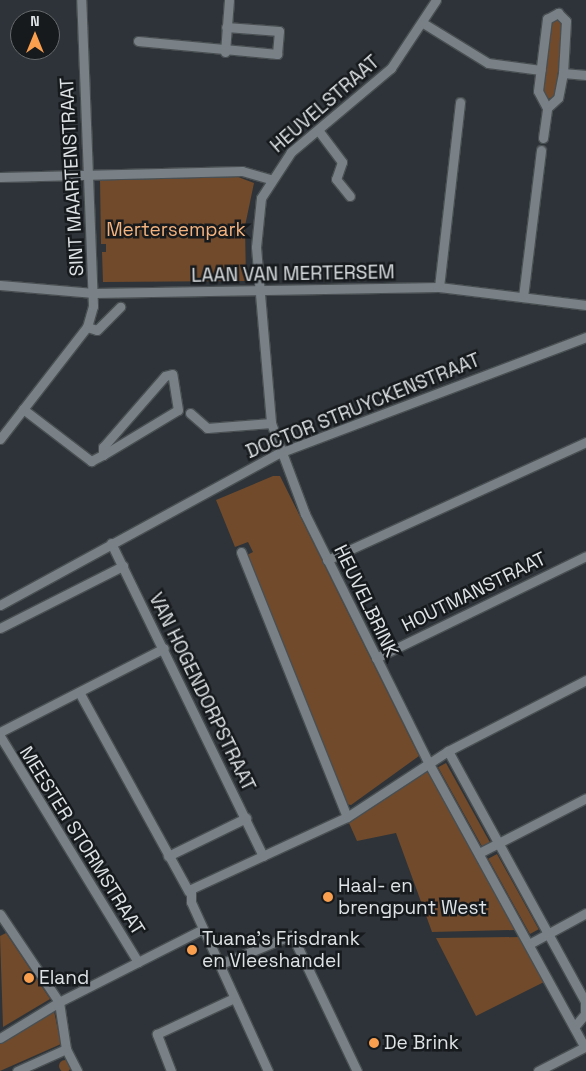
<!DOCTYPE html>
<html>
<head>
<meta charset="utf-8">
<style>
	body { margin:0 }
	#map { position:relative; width:586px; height:1071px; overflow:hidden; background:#2d3338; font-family:"Space Grotesk",sans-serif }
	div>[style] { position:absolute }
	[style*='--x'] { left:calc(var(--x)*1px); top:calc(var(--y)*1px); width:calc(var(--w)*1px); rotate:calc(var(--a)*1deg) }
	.green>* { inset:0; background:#704a2b; transform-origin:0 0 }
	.round { border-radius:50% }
	.roads { filter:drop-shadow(1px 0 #494f52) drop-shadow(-1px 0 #494f52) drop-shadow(0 1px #494f52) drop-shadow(0 -1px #494f52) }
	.minor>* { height:9px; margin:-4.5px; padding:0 4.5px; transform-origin:4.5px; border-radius:4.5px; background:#798187 }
	.dots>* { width:14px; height:14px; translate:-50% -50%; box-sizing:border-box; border:2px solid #171a1d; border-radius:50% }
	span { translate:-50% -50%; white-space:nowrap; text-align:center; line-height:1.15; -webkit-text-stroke:5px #171a1d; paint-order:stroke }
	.street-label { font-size:19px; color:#dee2e5 }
	.park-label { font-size:19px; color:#f4b37e }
	.poi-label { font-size:19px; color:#dee2e5 }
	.left { translate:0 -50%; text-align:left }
	.north { position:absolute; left:10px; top:10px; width:50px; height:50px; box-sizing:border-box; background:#171a1d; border:1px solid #676a6d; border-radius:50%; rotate:0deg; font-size:14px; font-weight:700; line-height:20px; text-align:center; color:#dee2e5 }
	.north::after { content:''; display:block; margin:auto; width:18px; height:22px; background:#fa9f4e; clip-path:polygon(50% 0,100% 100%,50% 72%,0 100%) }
</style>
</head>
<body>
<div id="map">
	<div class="green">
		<div style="clip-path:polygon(556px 17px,564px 25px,555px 95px,549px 99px,542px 95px,545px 62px,551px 19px)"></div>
		<div style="clip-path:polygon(238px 177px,254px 183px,245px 226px,246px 281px,103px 282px,102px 252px,106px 252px,106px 244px,101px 244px,100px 180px)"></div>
		<div style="clip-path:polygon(273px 476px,280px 476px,419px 756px,351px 805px,346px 804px,247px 555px,253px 552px,248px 542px,235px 547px,216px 500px)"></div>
		<div style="left:446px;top:763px;width:94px;height:9px;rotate:61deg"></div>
		<div style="clip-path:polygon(429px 770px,515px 930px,432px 932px,396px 833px,357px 841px,349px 823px)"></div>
		<div style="left:497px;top:854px;width:86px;height:10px;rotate:61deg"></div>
		<div style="clip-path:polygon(6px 933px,50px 999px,3px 1027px,0 936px)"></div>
		<div style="clip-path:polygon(520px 937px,544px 982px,476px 1016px,436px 938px)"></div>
		<div style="clip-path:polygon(54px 1011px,61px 1044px,0 1071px,0 1044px)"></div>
		<div class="round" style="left:59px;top:1060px;width:12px;height:12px"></div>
	</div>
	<div class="roads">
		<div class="minor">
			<div style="--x:436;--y:0;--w:82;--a:123.5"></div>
			<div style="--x:391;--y:68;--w:131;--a:140"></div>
			<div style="--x:291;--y:152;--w:55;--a:123.1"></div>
			<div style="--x:261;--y:198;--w:49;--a:95.8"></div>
			<div style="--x:256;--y:247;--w:177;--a:85.1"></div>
			<div style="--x:271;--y:423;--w:97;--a:69.5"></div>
			<div style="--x:305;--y:514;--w:277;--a:63.6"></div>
			<div style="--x:428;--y:762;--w:325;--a:61.2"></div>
			<div style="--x:423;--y:23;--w:76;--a:31.6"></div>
			<div style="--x:488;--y:63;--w:53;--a:7.5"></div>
			<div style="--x:138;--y:41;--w:140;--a:5.3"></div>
			<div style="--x:277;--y:54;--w:23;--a:-85"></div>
			<div style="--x:279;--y:31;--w:53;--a:-175.7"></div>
			<div style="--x:225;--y:52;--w:52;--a:-85.6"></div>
			<div style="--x:563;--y:73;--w:23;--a:5"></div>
			<div style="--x:318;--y:130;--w:40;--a:53"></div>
			<div style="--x:342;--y:162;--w:18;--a:109"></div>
			<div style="--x:336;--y:179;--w:22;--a:51"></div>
			<div style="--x:543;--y:138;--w:30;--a:-82"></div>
			<div style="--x:547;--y:108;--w:19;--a:-118"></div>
			<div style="--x:538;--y:91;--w:73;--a:-82.9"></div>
			<div style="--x:547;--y:19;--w:13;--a:-29"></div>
			<div style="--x:558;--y:13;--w:11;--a:45"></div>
			<div style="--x:566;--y:21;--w:52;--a:93.3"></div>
			<div style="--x:563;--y:73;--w:25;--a:101"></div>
			<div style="--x:558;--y:98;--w:15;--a:138"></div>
			<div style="--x:0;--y:177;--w:242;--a:-1.4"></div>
			<div style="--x:242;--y:171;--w:29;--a:16"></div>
			<div style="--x:0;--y:285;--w:94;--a:4.9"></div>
			<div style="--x:94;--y:293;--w:345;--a:-1"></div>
			<div style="--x:439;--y:287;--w:148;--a:7"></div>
			<div style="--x:439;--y:287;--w:186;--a:-83.5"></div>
			<div style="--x:523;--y:297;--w:148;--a:-83"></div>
			<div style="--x:87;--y:327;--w:10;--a:17"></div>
			<div style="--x:97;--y:330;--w:33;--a:-45"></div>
			<div style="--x:23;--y:409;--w:86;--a:37.4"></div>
			<div style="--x:91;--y:461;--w:13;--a:-27"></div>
			<div style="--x:103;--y:455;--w:87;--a:-31"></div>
			<div style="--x:178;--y:410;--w:36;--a:-99"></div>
			<div style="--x:172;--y:374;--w:7;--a:164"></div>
			<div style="--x:165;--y:376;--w:94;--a:131.1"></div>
			<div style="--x:103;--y:447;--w:8;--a:90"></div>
			<div style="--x:190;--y:413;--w:23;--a:41"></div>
			<div style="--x:207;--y:428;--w:64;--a:-4.5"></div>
			<div style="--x:0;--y:439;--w:142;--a:-52.2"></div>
			<div style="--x:87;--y:327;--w:22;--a:-74"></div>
			<div style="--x:93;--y:306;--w:306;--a:-92.2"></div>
			<div style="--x:111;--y:543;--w:348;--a:64.1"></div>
			<div style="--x:241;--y:552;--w:285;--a:68.2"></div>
			<div style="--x:327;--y:560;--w:285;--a:-24.5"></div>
			<div style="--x:0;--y:605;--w:318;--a:-28.6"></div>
			<div style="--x:279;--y:453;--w:328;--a:-20.7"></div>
			<div style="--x:0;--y:628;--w:138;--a:-26.8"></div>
			<div style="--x:376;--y:658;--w:233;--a:-25.9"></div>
			<div style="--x:79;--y:692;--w:228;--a:61.2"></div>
			<div style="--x:0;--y:732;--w:184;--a:-27.1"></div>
			<div style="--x:0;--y:736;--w:265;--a:58.6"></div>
			<div style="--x:448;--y:751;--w:285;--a:61.3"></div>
			<div style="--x:585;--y:1001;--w:13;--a:90"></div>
			<div style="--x:585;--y:1014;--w:17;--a:130"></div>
			<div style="--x:479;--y:853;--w:120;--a:-27.2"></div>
			<div style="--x:168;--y:856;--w:87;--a:-26"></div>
			<div style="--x:0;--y:914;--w:106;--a:56.2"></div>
			<div style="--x:59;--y:1002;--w:48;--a:81.5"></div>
			<div style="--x:66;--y:1049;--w:25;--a:63"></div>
			<div style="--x:529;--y:944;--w:65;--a:-28.5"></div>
			<div style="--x:223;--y:963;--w:74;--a:-22.1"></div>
			<div style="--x:292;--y:935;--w:151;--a:64.5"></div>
			<div style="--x:0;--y:1038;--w:69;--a:-31.4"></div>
			<div style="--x:59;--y:1002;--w:161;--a:-26.9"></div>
			<div style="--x:17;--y:1071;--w:54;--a:-24.2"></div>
			<div style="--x:171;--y:1071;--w:40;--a:-111"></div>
			<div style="--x:157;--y:1034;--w:83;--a:-25"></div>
			<div style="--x:268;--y:1071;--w:186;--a:-114.5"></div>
			<div style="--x:191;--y:902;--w:13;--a:-90"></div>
			<div style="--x:191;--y:889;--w:172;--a:-24.8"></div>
			<div style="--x:347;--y:817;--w:121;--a:-33.2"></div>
			<div style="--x:448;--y:751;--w:155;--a:-27.2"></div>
			<div style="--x:538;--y:1071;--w:53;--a:-27.1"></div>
		</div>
	</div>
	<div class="dots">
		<div style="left:328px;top:897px;background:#fa9f4e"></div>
		<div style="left:192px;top:950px;background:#fa9f4e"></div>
		<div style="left:29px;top:978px;background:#fa9f4e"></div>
		<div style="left:374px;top:1043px;background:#fa9f4e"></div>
	</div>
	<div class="street-label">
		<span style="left:325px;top:104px;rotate:-41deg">HEUVELSTRAAT</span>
		<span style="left:72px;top:177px;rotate:-93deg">SINT MAARTENSTRAAT</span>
		<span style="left:293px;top:274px;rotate:-1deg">LAAN VAN MERTERSEM</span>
		<span style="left:363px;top:406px;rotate:-22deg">DOCTOR STRUYCKENSTRAAT</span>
		<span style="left:474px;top:592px;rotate:-26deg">HOUTMANSTRAAT</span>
		<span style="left:366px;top:601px;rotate:64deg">HEUVELBRINK</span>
		<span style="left:202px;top:692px;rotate:64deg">VAN HOGENDORPSTRAAT</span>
		<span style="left:82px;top:841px;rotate:58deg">MEESTER STORMSTRAAT</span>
	</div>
	<div class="park-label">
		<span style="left:176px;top:230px">Mertersempark</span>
	</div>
	<div class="poi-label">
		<span class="left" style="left:338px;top:897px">Haal- en<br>brengpunt West</span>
		<span class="left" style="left:202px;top:950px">Tuana's Frisdrank<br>en Vleeshandel</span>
		<span class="left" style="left:39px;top:978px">Eland</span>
		<span class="left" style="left:384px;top:1043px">De Brink</span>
	</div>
	<div class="north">N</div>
</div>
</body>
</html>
